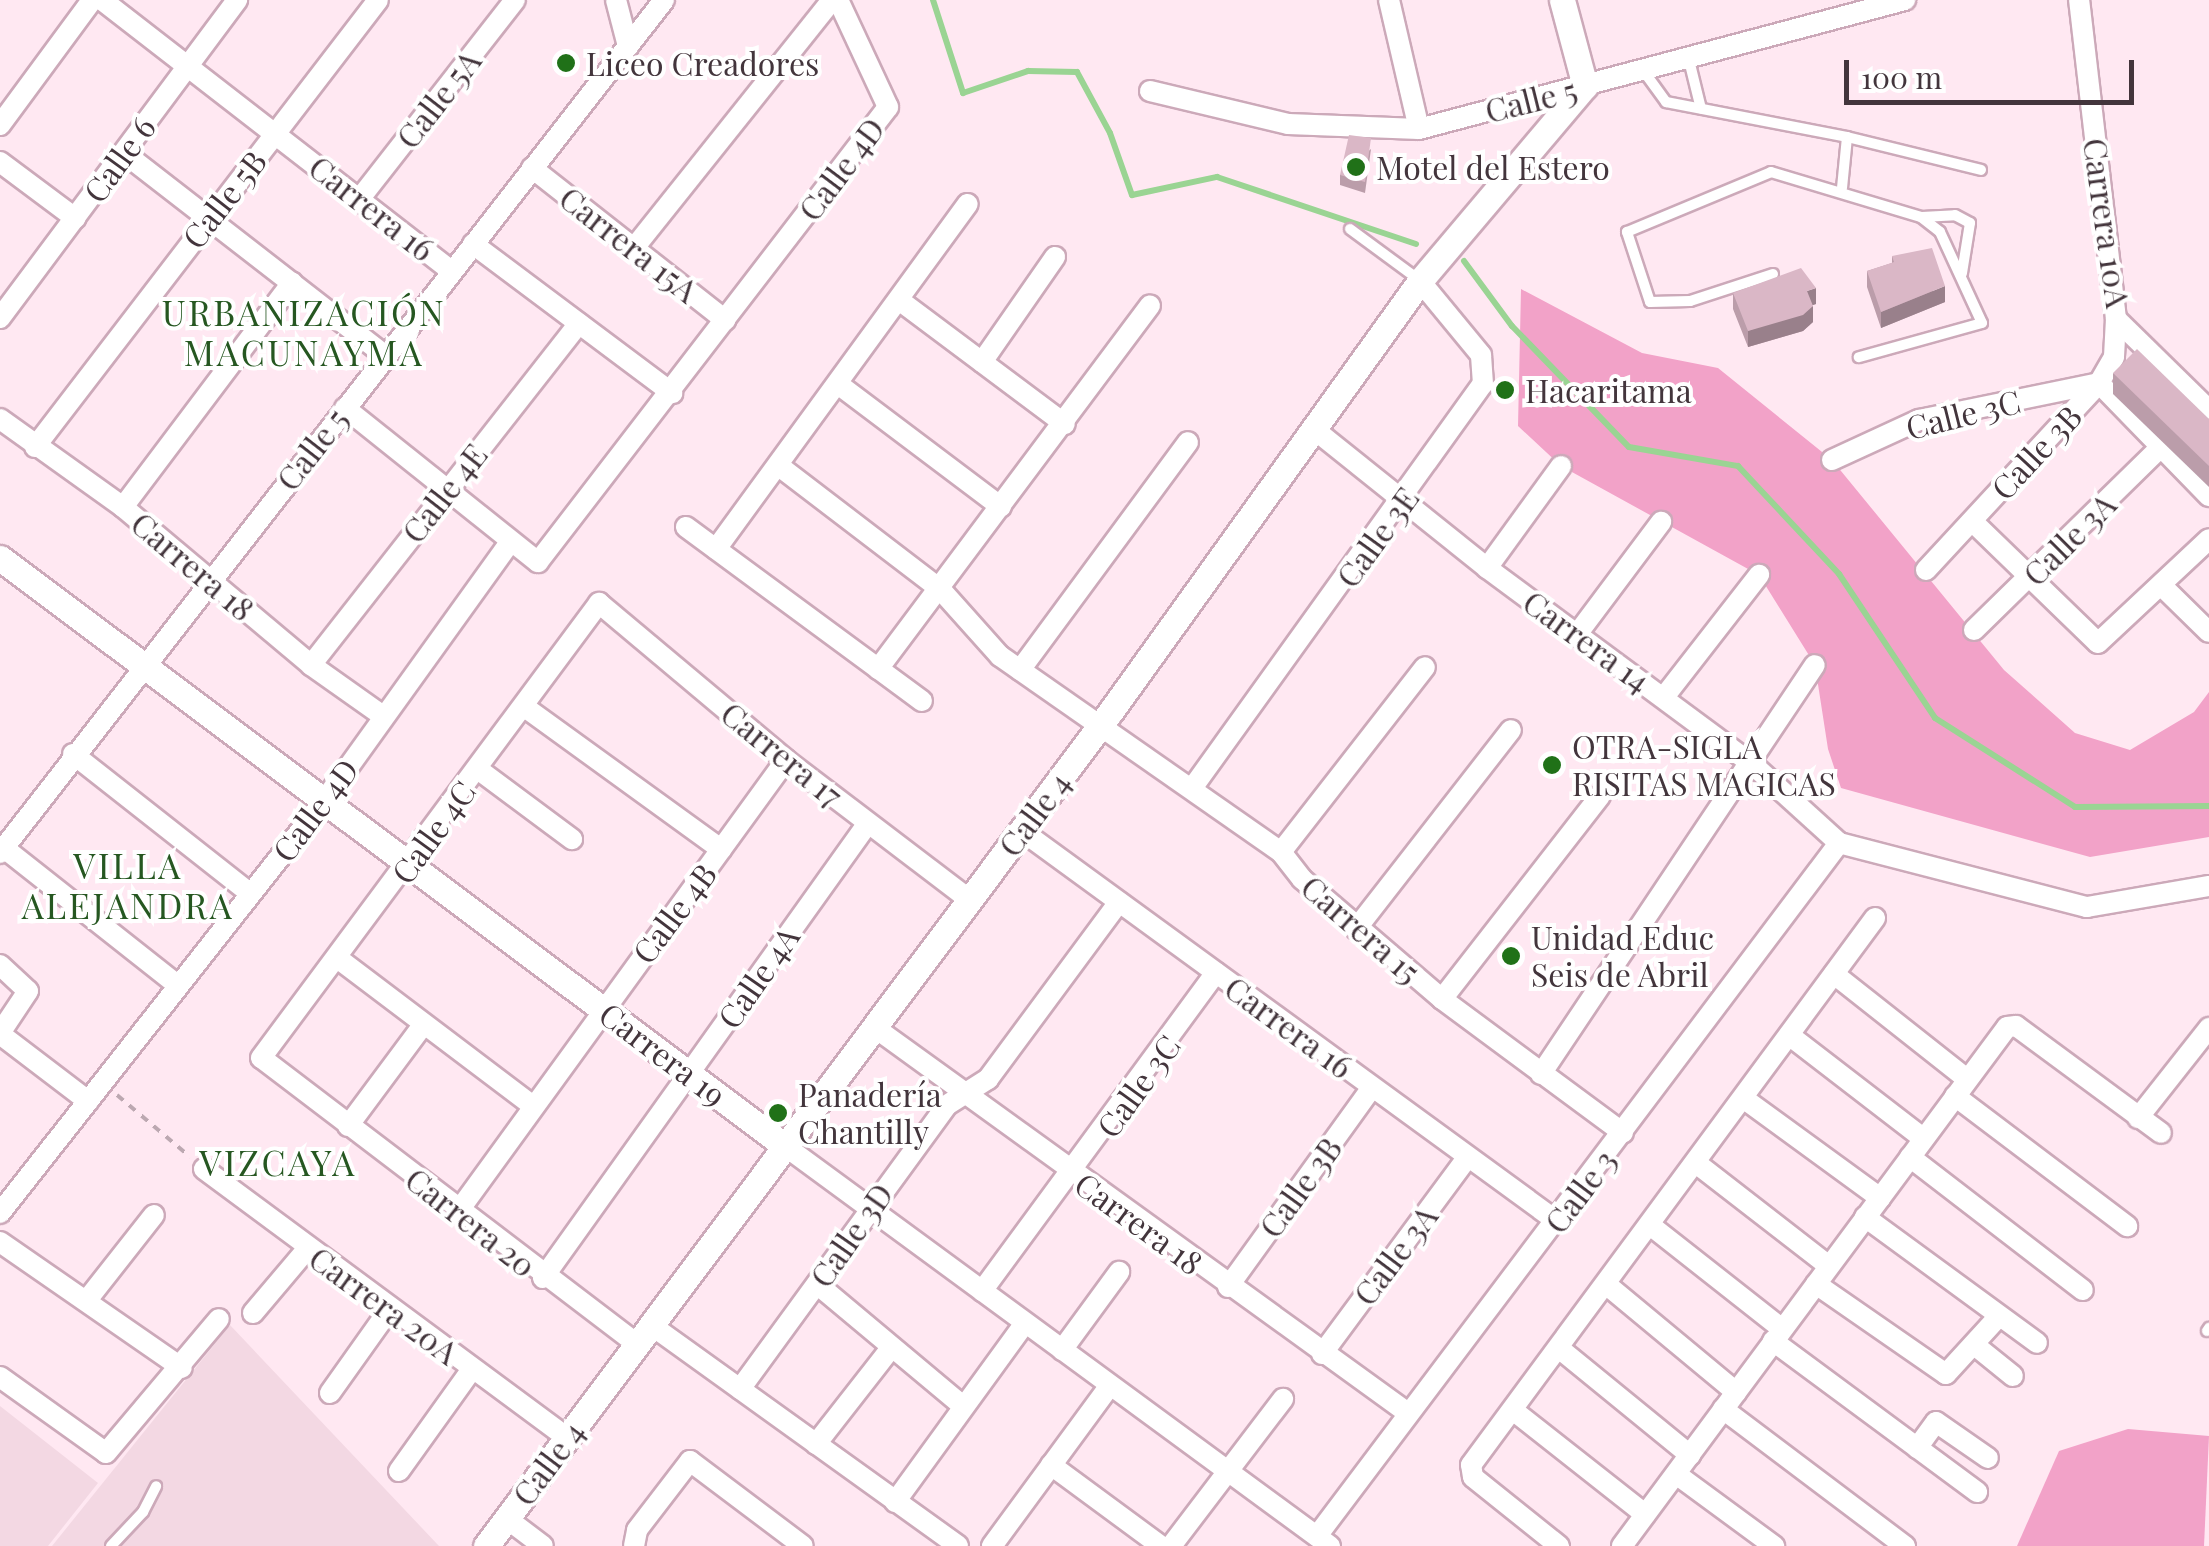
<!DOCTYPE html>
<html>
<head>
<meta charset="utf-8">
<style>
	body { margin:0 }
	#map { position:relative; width:2209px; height:1546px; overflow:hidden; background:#ffe8f2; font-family:"Playfair Display",serif }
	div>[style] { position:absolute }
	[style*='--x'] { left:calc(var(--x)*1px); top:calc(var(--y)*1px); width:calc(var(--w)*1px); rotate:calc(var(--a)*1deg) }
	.built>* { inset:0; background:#f3d8e3 }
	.forest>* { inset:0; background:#f2a2c8 }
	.stream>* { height:6px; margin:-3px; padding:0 3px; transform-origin:3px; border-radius:3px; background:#9ad493 }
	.path>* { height:4px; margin-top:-2px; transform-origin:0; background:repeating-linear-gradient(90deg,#bca8b1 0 8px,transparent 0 16px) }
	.roads { filter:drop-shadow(2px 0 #cca9b9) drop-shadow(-2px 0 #cca9b9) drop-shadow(0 2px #cca9b9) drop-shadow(0 -2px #cca9b9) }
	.service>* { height:10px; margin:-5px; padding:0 5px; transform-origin:5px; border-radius:5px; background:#fff }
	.minor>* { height:20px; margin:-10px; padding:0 10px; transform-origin:10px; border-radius:10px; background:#fff }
	.tertiary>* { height:25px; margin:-12.5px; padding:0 12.5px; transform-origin:12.5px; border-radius:12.5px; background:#fff }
	.wall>* { inset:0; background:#bb9daa }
	.shaded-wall>* { inset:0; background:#99808b }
	.building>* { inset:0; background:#dab7c6 }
	.dots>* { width:28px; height:28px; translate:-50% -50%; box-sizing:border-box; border:5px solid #fff; border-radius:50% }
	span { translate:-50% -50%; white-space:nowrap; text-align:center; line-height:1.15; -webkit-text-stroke:8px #fff; paint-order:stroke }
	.poi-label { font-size:32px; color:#43353c }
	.left { translate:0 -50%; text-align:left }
	.street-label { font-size:32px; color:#43353c }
	.neighbourhood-label { font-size:35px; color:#265721; letter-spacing:2.5px }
	.scale { position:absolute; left:1844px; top:60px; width:290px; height:45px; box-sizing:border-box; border:5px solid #43353c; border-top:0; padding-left:12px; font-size:30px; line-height:35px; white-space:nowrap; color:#43353c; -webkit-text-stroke:8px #fff; paint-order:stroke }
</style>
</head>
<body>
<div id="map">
	<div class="built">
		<div style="clip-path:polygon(230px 1325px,439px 1546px,52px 1546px)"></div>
		<div style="clip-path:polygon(0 1406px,98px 1483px,48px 1546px,0 1546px)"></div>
	</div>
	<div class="forest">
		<div style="clip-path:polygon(1521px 289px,1642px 353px,1718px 368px,1832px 460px,2004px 670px,2075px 733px,2130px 750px,2194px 712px,2209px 692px,2209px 837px,2090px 857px,1841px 788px,1828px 749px,1815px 665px,1759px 575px,1561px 466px,1518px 426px)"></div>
		<div style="clip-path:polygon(2128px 1429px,2209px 1436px,2204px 1546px,2017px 1546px,2059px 1451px)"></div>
	</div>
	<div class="stream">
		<div style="--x:933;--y:0;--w:98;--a:72.1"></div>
		<div style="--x:963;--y:93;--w:69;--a:-18.7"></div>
		<div style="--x:1028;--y:71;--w:49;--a:1.2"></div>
		<div style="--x:1077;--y:72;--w:69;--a:61.6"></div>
		<div style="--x:1110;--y:133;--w:66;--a:70.5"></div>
		<div style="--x:1132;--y:195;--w:87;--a:-12"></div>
		<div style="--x:1217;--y:177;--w:210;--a:18.6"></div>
		<div style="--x:1464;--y:261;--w:81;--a:53.6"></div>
		<div style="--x:1512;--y:326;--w:168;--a:46"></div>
		<div style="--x:1629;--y:447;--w:111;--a:9.9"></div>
		<div style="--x:1738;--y:466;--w:148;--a:46.9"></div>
		<div style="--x:1839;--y:574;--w:173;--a:56.3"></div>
		<div style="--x:1935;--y:718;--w:166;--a:32.4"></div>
		<div style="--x:2075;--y:807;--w:134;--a:-0.4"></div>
	</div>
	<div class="path">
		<div style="--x:117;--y:1095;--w:96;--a:40.3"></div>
	</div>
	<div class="roads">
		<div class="service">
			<div style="--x:1689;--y:60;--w:50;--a:76.2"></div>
			<div style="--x:1645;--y:73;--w:36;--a:54"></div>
			<div style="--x:1666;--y:102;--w:184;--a:10.9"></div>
			<div style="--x:1847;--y:137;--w:51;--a:95.6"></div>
			<div style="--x:1847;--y:137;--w:138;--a:13.8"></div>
			<div style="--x:1922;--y:217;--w:33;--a:-3"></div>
			<div style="--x:1955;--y:215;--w:17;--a:28"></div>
			<div style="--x:1970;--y:223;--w:51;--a:99.1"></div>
			<div style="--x:1350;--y:229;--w:84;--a:36.3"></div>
			<div style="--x:1773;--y:274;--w:87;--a:162"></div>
			<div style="--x:1690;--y:301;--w:40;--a:178.6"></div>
			<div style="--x:1650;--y:302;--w:74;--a:-108.2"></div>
			<div style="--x:1627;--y:232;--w:156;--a:-22.6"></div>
			<div style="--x:1771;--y:172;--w:157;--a:16.7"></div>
			<div style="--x:1921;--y:217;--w:24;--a:38"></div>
			<div style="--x:1940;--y:232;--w:100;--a:65.2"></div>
			<div style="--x:1982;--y:323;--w:128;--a:164.5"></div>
			<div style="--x:2207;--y:1331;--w:4;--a:-56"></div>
			<div style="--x:111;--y:1546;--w:47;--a:-46.7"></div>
			<div style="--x:143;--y:1512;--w:29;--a:-63"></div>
		</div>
		<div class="minor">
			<div style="--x:102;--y:0;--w:442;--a:37.8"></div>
			<div style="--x:616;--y:0;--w:48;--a:75.4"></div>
			<div style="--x:1389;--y:0;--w:132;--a:76.9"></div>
			<div style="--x:1150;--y:91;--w:142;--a:13.4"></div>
			<div style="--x:1288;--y:124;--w:131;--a:2.2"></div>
			<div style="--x:1419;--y:129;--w:503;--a:-14.87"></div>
			<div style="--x:0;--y:125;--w:155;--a:-53.6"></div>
			<div style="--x:124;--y:153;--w:329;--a:37.8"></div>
			<div style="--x:0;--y:162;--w:94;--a:36.7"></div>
			<div style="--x:532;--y:168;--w:246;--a:38.2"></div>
			<div style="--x:361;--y:197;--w:250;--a:-52"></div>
			<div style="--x:473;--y:244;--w:249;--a:36.8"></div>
			<div style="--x:634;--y:248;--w:317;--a:-51.4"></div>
			<div style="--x:899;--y:300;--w:207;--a:36.8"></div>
			<div style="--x:0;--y:318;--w:397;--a:-53.3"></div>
			<div style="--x:2116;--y:319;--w:130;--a:44.4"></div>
			<div style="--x:982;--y:362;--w:128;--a:-55.2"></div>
			<div style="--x:838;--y:384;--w:204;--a:37"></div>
			<div style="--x:345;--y:408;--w:247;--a:38.6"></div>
			<div style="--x:538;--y:562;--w:574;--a:-52.43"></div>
			<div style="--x:888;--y:107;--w:118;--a:-115"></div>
			<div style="--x:0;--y:419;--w:151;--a:35.6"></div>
			<div style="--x:123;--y:507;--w:246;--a:40"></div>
			<div style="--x:311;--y:665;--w:88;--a:35.3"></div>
			<div style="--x:1315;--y:430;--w:221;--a:38.7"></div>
			<div style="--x:1487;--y:568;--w:330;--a:36.5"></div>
			<div style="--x:1752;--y:764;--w:118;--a:42.2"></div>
			<div style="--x:1839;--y:843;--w:256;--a:14.5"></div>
			<div style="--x:2087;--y:907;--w:124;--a:-9.8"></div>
			<div style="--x:35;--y:447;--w:563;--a:-52.5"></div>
			<div style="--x:1832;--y:460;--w:96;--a:-24.7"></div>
			<div style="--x:1919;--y:420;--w:184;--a:-11.6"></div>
			<div style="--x:2099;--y:383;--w:158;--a:45.8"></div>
			<div style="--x:779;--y:466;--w:204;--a:37.4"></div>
			<div style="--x:941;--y:590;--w:89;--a:48.2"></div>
			<div style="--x:1000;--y:656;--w:343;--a:34.9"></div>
			<div style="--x:1281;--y:852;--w:34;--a:52"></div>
			<div style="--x:1302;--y:879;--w:184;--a:40.6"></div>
			<div style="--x:1442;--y:999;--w:225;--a:36.5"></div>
			<div style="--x:123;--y:507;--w:281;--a:-53"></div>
			<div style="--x:1972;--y:521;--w:175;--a:44.1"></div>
			<div style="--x:2098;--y:643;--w:152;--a:-43.1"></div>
			<div style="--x:686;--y:527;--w:293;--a:36.4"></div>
			<div style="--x:716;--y:549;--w:427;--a:-53.9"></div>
			<div style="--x:1487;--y:568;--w:126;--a:-54"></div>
			<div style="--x:1926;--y:570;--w:255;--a:-47.2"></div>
			<div style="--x:2099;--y:383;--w:30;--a:-60"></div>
			<div style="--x:2114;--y:357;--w:38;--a:-87"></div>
			<div style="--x:2116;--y:319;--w:321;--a:-96.6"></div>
			<div style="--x:2163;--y:587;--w:64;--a:44.4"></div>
			<div style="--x:1974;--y:630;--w:262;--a:-44.4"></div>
			<div style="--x:1578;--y:633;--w:139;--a:-53.2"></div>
			<div style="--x:311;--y:665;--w:434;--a:-51.9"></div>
			<div style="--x:878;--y:669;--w:454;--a:-53.2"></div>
			<div style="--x:1020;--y:670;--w:283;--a:-53.6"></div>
			<div style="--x:1664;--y:697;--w:155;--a:-52.1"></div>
			<div style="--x:526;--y:708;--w:241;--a:35.9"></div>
			<div style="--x:73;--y:754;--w:226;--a:38.2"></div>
			<div style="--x:479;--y:770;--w:116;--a:36.6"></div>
			<div style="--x:1193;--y:787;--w:496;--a:-54.3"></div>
			<div style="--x:1483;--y:384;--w:29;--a:-94"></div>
			<div style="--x:1481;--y:355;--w:96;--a:-129.5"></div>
			<div style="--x:1022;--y:831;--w:663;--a:36.11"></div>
			<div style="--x:4;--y:848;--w:219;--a:38.3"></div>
			<div style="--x:1281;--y:852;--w:234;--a:-52.1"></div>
			<div style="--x:0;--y:853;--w:1081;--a:-52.1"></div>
			<div style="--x:1356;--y:929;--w:252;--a:-52.1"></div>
			<div style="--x:340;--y:960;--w:241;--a:37.1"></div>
			<div style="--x:0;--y:965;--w:38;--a:43"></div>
			<div style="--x:28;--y:991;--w:50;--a:123.7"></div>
			<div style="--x:1834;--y:974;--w:169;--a:38.3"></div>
			<div style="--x:1442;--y:999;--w:257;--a:-52.1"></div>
			<div style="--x:874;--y:1027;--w:659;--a:35.86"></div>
			<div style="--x:0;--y:1034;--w:111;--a:37.3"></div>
			<div style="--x:1789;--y:1035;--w:170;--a:37.6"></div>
			<div style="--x:1541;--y:1074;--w:492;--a:-56.2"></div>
			<div style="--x:1955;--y:1096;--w:216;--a:37.1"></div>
			<div style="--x:1743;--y:1098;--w:170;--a:36.1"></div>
			<div style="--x:2138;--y:1118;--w:115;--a:-51.7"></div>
			<div style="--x:348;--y:1126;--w:126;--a:-53.4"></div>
			<div style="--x:785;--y:1146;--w:676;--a:36.28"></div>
			<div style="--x:1910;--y:1157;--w:218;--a:37.6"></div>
			<div style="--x:1696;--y:1163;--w:168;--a:37.8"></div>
			<div style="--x:204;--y:1169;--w:452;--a:36.5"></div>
			<div style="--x:0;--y:1213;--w:524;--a:-51.82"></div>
			<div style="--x:324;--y:801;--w:319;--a:-54.3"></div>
			<div style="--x:457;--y:1213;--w:560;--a:-54.01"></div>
			<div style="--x:1865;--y:1217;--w:213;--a:36.2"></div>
			<div style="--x:1650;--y:1225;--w:168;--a:38.2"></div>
			<div style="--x:0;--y:1242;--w:221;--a:34.7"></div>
			<div style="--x:543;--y:1278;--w:559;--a:-54.46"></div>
			<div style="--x:817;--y:1284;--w:190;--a:39.9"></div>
			<div style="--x:1816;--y:1284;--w:158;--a:34.7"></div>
			<div style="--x:1946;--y:1374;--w:77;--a:-47.6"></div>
			<div style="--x:1607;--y:1285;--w:168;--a:39.7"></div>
			<div style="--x:1228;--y:1287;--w:246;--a:-54.2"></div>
			<div style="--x:982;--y:1291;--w:395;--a:-53.7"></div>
			<div style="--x:87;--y:1300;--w:108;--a:-51.8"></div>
			<div style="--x:253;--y:1313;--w:84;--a:-49.8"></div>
			<div style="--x:651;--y:1325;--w:378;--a:35.7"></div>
			<div style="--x:1773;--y:1341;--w:254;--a:36.5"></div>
			<div style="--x:637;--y:1344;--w:472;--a:-142.7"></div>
			<div style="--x:261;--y:1058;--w:567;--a:-53.39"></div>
			<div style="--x:599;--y:603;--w:244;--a:40"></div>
			<div style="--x:786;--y:760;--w:231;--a:37.3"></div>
			<div style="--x:1977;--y:1347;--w:46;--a:38.9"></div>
			<div style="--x:1560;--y:1349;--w:168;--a:39.2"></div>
			<div style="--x:1062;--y:1350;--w:97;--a:-53.8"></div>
			<div style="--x:1322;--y:1354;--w:245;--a:-53.5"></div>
			<div style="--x:0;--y:1377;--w:130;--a:35.6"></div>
			<div style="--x:106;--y:1453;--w:175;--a:-49.9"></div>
			<div style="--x:740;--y:1389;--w:351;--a:-53.9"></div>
			<div style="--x:947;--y:1105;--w:49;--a:-32.4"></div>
			<div style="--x:988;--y:1079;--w:220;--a:-53.5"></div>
			<div style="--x:330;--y:1393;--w:102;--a:-54.6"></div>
			<div style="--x:1723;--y:1409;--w:228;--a:37"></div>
			<div style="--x:1514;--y:1411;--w:167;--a:38.2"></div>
			<div style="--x:816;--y:1444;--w:122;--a:-52"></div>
			<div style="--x:1917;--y:1448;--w:32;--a:-54"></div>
			<div style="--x:1936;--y:1422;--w:63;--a:34.7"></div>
			<div style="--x:1051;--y:1465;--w:137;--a:36.4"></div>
			<div style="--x:399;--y:1471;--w:125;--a:-54.4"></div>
			<div style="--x:1676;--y:1474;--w:122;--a:36.3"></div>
			<div style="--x:895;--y:1502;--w:221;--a:-54"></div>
			<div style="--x:506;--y:1518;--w:46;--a:37.1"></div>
			<div style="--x:1317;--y:1536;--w:868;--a:-53.01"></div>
			<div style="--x:634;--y:1546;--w:16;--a:-79"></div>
			<div style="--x:637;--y:1530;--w:87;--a:-52.5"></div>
			<div style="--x:690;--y:1461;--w:141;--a:37"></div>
			<div style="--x:992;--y:1546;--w:197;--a:-53.7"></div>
			<div style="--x:1171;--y:1546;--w:185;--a:-52.7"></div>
			<div style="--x:1559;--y:1546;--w:110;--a:-141.3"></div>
			<div style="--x:1473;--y:1477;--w:12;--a:-99"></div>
			<div style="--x:1471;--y:1465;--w:680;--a:-53.55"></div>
			<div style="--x:1622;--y:1546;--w:646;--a:-53.43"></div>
			<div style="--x:2007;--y:1027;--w:9;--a:-6"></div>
			<div style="--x:2016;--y:1026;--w:180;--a:36.4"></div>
		</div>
		<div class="tertiary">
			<div style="--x:0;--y:558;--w:981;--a:36.83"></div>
			<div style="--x:486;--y:1546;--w:1043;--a:-53.19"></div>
			<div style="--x:1111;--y:711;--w:530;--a:-54.3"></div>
			<div style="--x:1420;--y:281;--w:255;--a:-49.8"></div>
			<div style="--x:1585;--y:86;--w:89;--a:-105"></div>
		</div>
	</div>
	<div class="wall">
		<div style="clip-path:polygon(1371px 149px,1365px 193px,1340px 185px,1340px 175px)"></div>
		<div style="clip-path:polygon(1892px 256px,1945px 302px,1881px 328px,1867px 287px,1867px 271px,1892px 263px)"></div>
		<div style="clip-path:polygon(1733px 293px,1816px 304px,1812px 305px,1813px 322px,1803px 331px,1748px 347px,1733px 309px)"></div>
		<div style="clip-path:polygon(2113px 373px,2209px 419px,2209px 487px,2113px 394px)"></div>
	</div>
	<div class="shaded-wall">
		<div style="clip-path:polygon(1945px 286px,1945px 302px,1881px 328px,1881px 312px)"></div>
		<div style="clip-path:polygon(1816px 288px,1816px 304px,1807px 307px,1807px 291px)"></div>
		<div style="clip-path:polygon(1813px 306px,1813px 322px,1803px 331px,1748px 347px,1748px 331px)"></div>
	</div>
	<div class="building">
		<div style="clip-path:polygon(1349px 135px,1371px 138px,1365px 182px,1340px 175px)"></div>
		<div style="clip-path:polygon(1932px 248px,1945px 286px,1881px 312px,1867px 271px,1894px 262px,1892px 256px)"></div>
		<div style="clip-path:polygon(1801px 268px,1816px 288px,1807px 291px,1813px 306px,1803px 315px,1748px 331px,1733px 293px)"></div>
		<div style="clip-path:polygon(2137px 349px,2209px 419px,2209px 466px,2113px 373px)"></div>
	</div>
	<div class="dots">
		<div style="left:566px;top:63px;background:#207118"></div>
		<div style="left:1356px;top:167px;background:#207118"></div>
		<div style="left:1505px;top:390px;background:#207118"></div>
		<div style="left:1552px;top:765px;background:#207118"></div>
		<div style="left:1511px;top:956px;background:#207118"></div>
		<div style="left:778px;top:1113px;background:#207118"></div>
	</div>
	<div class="poi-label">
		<span class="left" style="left:586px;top:63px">Liceo Creadores</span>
		<span class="left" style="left:1376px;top:167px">Motel del Estero</span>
		<span class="left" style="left:1525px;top:390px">Hacaritama</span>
		<span class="left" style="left:1572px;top:765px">OTRA-SIGLA<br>RISITAS MAGICAS</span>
		<span class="left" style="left:1531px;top:956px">Unidad Educ<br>Seis de Abril</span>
		<span class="left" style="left:798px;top:1113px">Panadería<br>Chantilly</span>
	</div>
	<div class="street-label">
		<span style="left:438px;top:99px;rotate:-52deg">Calle 5A</span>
		<span style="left:1531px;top:100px;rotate:-14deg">Calle 5</span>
		<span style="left:119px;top:159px;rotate:-54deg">Calle 6</span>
		<span style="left:841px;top:169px;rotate:-53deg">Calle 4D</span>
		<span style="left:224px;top:199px;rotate:-52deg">Calle 5B</span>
		<span style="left:372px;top:208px;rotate:38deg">Carrera 16</span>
		<span style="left:2107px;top:223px;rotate:82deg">Carrera 10A</span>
		<span style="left:629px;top:244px;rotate:38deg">Carrera 15A</span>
		<span style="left:1963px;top:414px;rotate:-14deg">Calle 3C</span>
		<span style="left:312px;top:449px;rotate:-52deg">Calle 5</span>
		<span style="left:2036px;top:452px;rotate:-47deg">Calle 3B</span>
		<span style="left:444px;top:493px;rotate:-52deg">Calle 4E</span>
		<span style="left:1377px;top:537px;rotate:-54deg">Calle 3E</span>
		<span style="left:2069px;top:539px;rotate:-45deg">Calle 3A</span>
		<span style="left:193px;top:566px;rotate:40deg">Carrera 18</span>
		<span style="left:1587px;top:641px;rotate:36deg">Carrera 14</span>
		<span style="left:782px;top:754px;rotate:39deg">Carrera 17</span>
		<span style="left:315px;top:810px;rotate:-53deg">Calle 4D</span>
		<span style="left:1034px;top:814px;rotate:-53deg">Calle 4</span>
		<span style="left:433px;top:832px;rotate:-54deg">Calle 4C</span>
		<span style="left:674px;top:913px;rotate:-53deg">Calle 4B</span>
		<span style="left:1361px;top:929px;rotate:41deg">Carrera 15</span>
		<span style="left:758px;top:977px;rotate:-55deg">Calle 4A</span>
		<span style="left:1289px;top:1027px;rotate:36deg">Carrera 16</span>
		<span style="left:663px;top:1054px;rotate:37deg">Carrera 19</span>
		<span style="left:1138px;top:1086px;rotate:-54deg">Calle 3C</span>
		<span style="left:1300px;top:1187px;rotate:-54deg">Calle 3B</span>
		<span style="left:1580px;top:1191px;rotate:-53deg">Calle 3</span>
		<span style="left:471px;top:1222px;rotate:38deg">Carrera 20</span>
		<span style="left:1139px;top:1223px;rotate:36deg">Carrera 18</span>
		<span style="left:851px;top:1235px;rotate:-55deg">Calle 3D</span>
		<span style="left:1395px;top:1255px;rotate:-53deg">Calle 3A</span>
		<span style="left:384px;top:1305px;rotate:36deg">Carrera 20A</span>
		<span style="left:548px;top:1463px;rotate:-53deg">Calle 4</span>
	</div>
	<div class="neighbourhood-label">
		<span style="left:304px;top:332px">URBANIZACIÓN<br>MACUNAYMA</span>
		<span style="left:128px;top:885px">VILLA<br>ALEJANDRA</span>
		<span style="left:278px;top:1162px">VIZCAYA</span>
	</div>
	<div class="scale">100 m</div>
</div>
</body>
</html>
